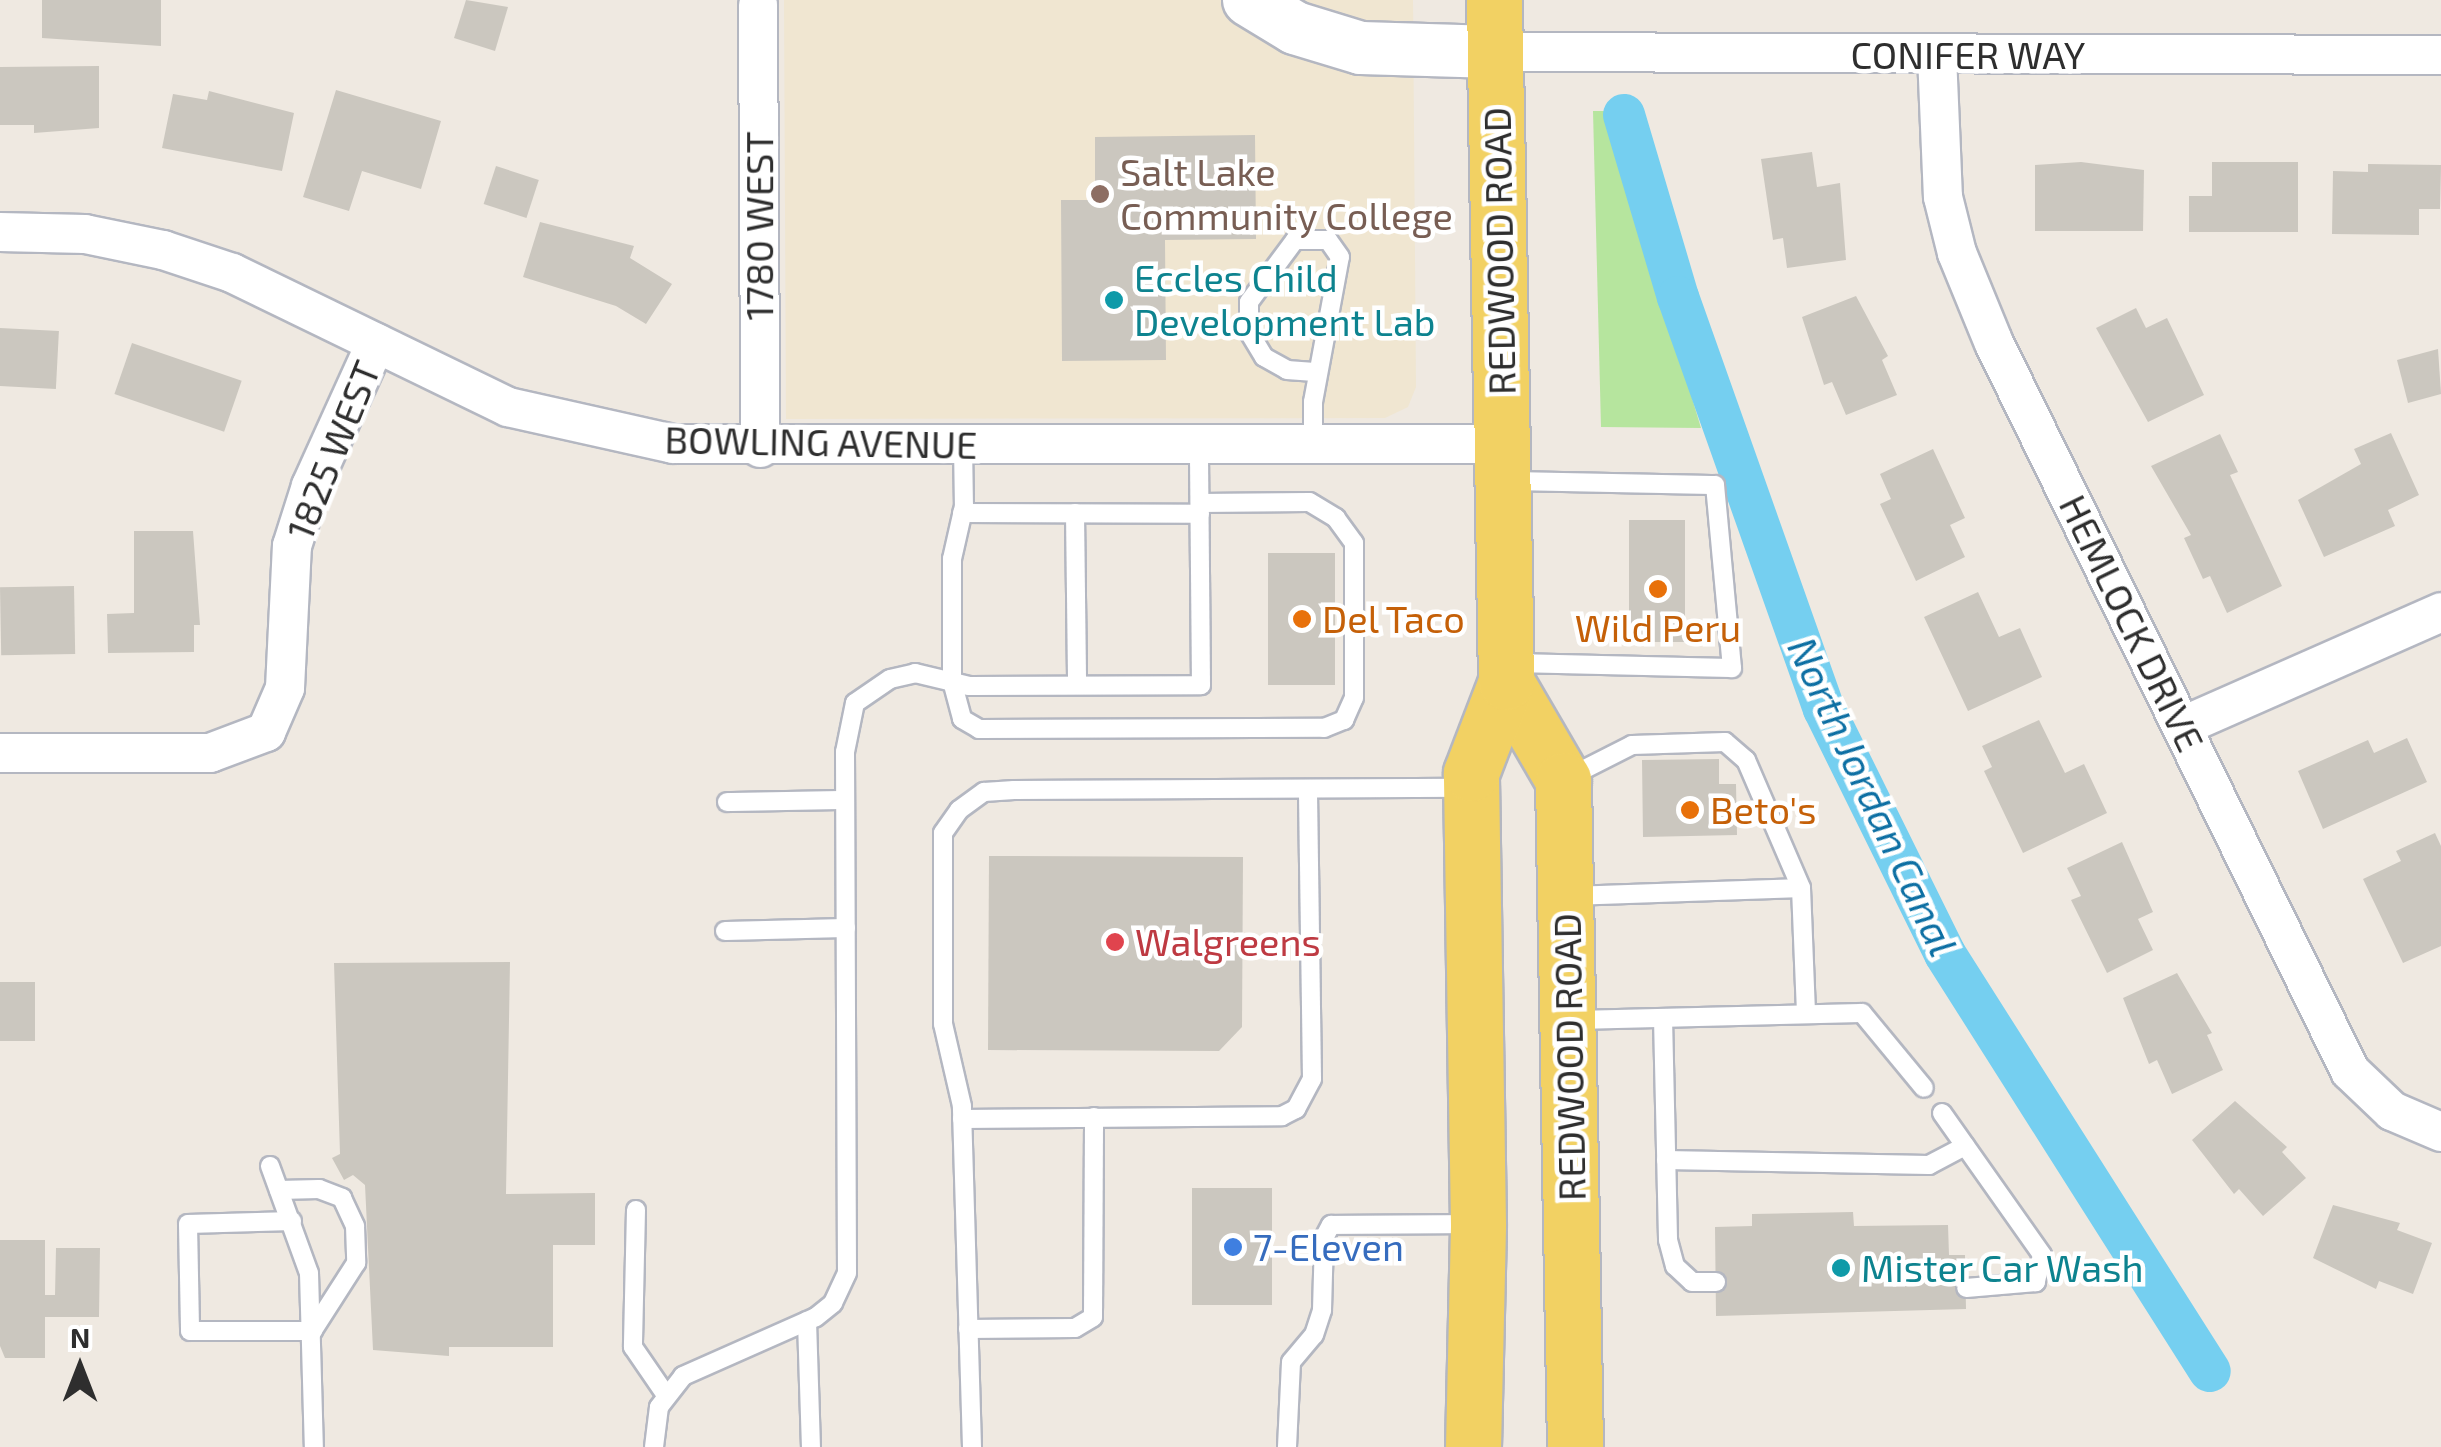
<!DOCTYPE html>
<html>
<head>
<meta charset="utf-8">
<style>
	body { margin:0 }
	#map { position:relative; width:2441px; height:1447px; overflow:hidden; background:#efe9e1; font-family:"Exo 2",sans-serif }
	div>[style] { position:absolute }
	[style*='--x'] { left:calc(var(--x)*1px); top:calc(var(--y)*1px); width:calc(var(--w)*1px); rotate:calc(var(--a)*1deg) }
	.education>* { inset:0; background:#f0e6d1 }
	.green>* { inset:0; background:#b6e59e }
	.canal>* { height:42px; margin:-21px; padding:0 21px; transform-origin:21px; border-radius:21px; background:#75cff0 }
	.building>* { inset:0; background:#cbc7bf; transform-origin:0 0 }
	.roads { filter:drop-shadow(2px 0 #b4b7c1) drop-shadow(-2px 0 #b4b7c1) drop-shadow(0 2px #b4b7c1) drop-shadow(0 -2px #b4b7c1) }
	.lane>* { height:18px; margin:-9px; padding:0 9px; transform-origin:9px; border-radius:9px; background:#fff }
	.street>* { height:38px; margin:-19px; padding:0 19px; transform-origin:19px; border-radius:19px; background:#fff }
	.secondary>* { height:52px; margin:-26px; padding:0 26px; transform-origin:26px; border-radius:26px; background:#fff }
	.primary>* { height:55px; margin:-27.5px; padding:0 27.5px; transform-origin:27.5px; border-radius:27.5px; background:#f2d163 }
	.dots>* { width:28px; height:28px; translate:-50% -50%; box-sizing:border-box; border:5px solid #fff; border-radius:50% }
	span { translate:-50% -50%; white-space:nowrap; text-align:center; line-height:1.15; -webkit-text-stroke:9px #fff; paint-order:stroke }
	.street-label { font-size:38px; color:#2e2e2e }
	.education-label { font-size:38px; color:#785e54 }
	.left { translate:0 -50%; text-align:left }
	.culture-label { font-size:38px; color:#0d838f }
	.food-label { font-size:38px; color:#c56008 }
	.health-label { font-size:38px; color:#be3a42 }
	.shop-label { font-size:38px; color:#366cbe }
	.water-label { font-size:40px; color:#0d6fa3; font-style:italic }
	.north { position:absolute; left:30px; top:1317px; width:100px; height:100px; -webkit-text-stroke:8px #fff; paint-order:stroke; rotate:0deg; font-size:28px; font-weight:700; line-height:40px; text-align:center; color:#2e2e2e }
	.north::after { content:''; display:block; margin:auto; width:35px; height:45px; background:#2e2e2e; clip-path:polygon(50% 0,100% 100%,50% 72%,0 100%) }
</style>
</head>
<body>
<div id="map">
	<div class="education">
		<div style="clip-path:polygon(784px 0,1413px 0,1416px 387px,1408px 407px,1385px 418px,786px 419px)"></div>
	</div>
	<div class="green">
		<div style="clip-path:polygon(1593px 111px,1606px 111px,1701px 428px,1601px 427px)"></div>
	</div>
	<div class="canal">
		<div style="--x:1624;--y:115;--w:190;--a:73.5"></div>
		<div style="--x:1678;--y:297;--w:437;--a:70.5"></div>
		<div style="--x:1824;--y:709;--w:273;--a:63.7"></div>
		<div style="--x:1945;--y:954;--w:494;--a:57.6"></div>
	</div>
	<div class="building">
		<div style="clip-path:polygon(42px 0,161px 0,161px 46px,42px 38px)"></div>
		<div style="clip-path:polygon(466px 0,508px 7px,495px 51px,454px 38px)"></div>
		<div style="clip-path:polygon(99px 66px,99px 128px,34px 133px,34px 125px,0 125px,0 67px)"></div>
		<div style="clip-path:polygon(336px 90px,441px 121px,421px 189px,362px 171px,349px 211px,303px 197px)"></div>
		<div style="clip-path:polygon(209px 91px,294px 113px,282px 171px,162px 148px,173px 94px,207px 100px)"></div>
		<div style="clip-path:polygon(1255px 135px,1256px 239px,1165px 240px,1166px 360px,1062px 361px,1061px 200px,1095px 200px,1095px 137px)"></div>
		<div style="clip-path:polygon(1812px 152px,1817px 187px,1840px 183px,1846px 260px,1787px 268px,1783px 238px,1773px 240px,1761px 159px)"></div>
		<div style="clip-path:polygon(2081px 162px,2144px 170px,2143px 231px,2035px 231px,2035px 165px)"></div>
		<div style="clip-path:polygon(2212px 162px,2298px 162px,2298px 232px,2189px 232px,2189px 196px,2212px 196px)"></div>
		<div style="clip-path:polygon(2368px 164px,2441px 165px,2440px 209px,2419px 209px,2419px 235px,2332px 234px,2333px 171px,2368px 172px)"></div>
		<div style="left:496px;top:166px;width:45px;height:40px;rotate:18deg"></div>
		<div style="clip-path:polygon(540px 222px,634px 246px,630px 258px,672px 284px,646px 324px,616px 306px,523px 277px)"></div>
		<div style="clip-path:polygon(1856px 296px,1888px 356px,1882px 360px,1897px 395px,1846px 415px,1832px 382px,1824px 385px,1802px 317px)"></div>
		<div style="clip-path:polygon(2136px 308px,2146px 328px,2167px 318px,2204px 395px,2148px 422px,2096px 328px)"></div>
		<div style="left:0;top:328px;width:59px;height:58px;rotate:3deg"></div>
		<div style="left:132px;top:343px;width:116px;height:54px;rotate:19deg"></div>
		<div style="clip-path:polygon(2438px 349px,2441px 394px,2408px 403px,2397px 360px)"></div>
		<div style="clip-path:polygon(2391px 433px,2419px 495px,2388px 510px,2395px 526px,2324px 557px,2298px 500px,2361px 464px,2354px 449px)"></div>
		<div style="clip-path:polygon(2220px 434px,2238px 472px,2230px 475px,2282px 586px,2227px 613px,2210px 576px,2203px 579px,2184px 538px,2191px 535px,2151px 466px)"></div>
		<div style="clip-path:polygon(1933px 449px,1965px 518px,1950px 525px,1965px 557px,1916px 581px,1880px 504px,1891px 499px,1880px 474px)"></div>
		<div style="left:1685px;top:520px;width:122px;height:56px;rotate:90deg"></div>
		<div style="clip-path:polygon(134px 531px,193px 531px,200px 625px,194px 625px,194px 652px,108px 653px,107px 614px,134px 613px)"></div>
		<div style="left:1268px;top:553px;width:67px;height:132px"></div>
		<div style="left:74px;top:586px;width:68px;height:74px;rotate:89deg"></div>
		<div style="clip-path:polygon(1978px 592px,1999px 637px,2020px 628px,2042px 677px,1968px 711px,1924px 617px)"></div>
		<div style="clip-path:polygon(2039px 720px,2065px 773px,2084px 764px,2107px 813px,2023px 853px,1984px 771px,1992px 767px,1982px 746px)"></div>
		<div style="clip-path:polygon(2407px 738px,2427px 782px,2323px 829px,2298px 771px,2368px 740px,2374px 753px)"></div>
		<div style="clip-path:polygon(1719px 759px,1719px 784px,1736px 784px,1737px 835px,1643px 837px,1642px 760px)"></div>
		<div style="clip-path:polygon(2435px 833px,2441px 846px,2441px 946px,2403px 963px,2363px 879px,2401px 861px,2396px 851px)"></div>
		<div style="clip-path:polygon(2122px 842px,2153px 912px,2138px 919px,2153px 950px,2107px 973px,2071px 900px,2081px 896px,2067px 868px)"></div>
		<div style="clip-path:polygon(989px 856px,1243px 857px,1242px 1027px,1219px 1051px,988px 1050px)"></div>
		<div style="clip-path:polygon(510px 962px,506px 1194px,595px 1193px,595px 1245px,553px 1245px,553px 1347px,449px 1347px,449px 1356px,373px 1350px,365px 1185px,353px 1175px,344px 1180px,332px 1158px,340px 1154px,334px 963px)"></div>
		<div style="clip-path:polygon(2177px 973px,2212px 1033px,2207px 1035px,2223px 1070px,2172px 1094px,2157px 1060px,2149px 1064px,2123px 998px)"></div>
		<div style="left:0;top:982px;width:35px;height:59px"></div>
		<div style="clip-path:polygon(2235px 1101px,2287px 1147px,2282px 1152px,2306px 1178px,2263px 1216px,2239px 1189px,2234px 1194px,2192px 1140px)"></div>
		<div style="left:1192px;top:1188px;width:80px;height:117px"></div>
		<div style="clip-path:polygon(2333px 1205px,2400px 1223px,2397px 1230px,2432px 1243px,2413px 1294px,2379px 1281px,2376px 1289px,2313px 1258px)"></div>
		<div style="clip-path:polygon(1853px 1212px,1854px 1226px,1948px 1225px,1949px 1255px,1965px 1255px,1966px 1309px,1716px 1316px,1715px 1227px,1752px 1226px,1752px 1214px)"></div>
		<div style="clip-path:polygon(0 1240px,45px 1240px,45px 1295px,55px 1295px,56px 1248px,100px 1248px,99px 1317px,45px 1317px,45px 1358px,5px 1358px,0 1346px)"></div>
	</div>
	<div class="roads">
		<div class="lane">
			<div style="--x:1313;--y:444;--w:42;--a:-90"></div>
			<div style="--x:1313;--y:402;--w:147;--a:-79.5"></div>
			<div style="--x:1340;--y:257;--w:21;--a:-125"></div>
			<div style="--x:1328;--y:240;--w:33;--a:180"></div>
			<div style="--x:1295;--y:240;--w:77;--a:126.6"></div>
			<div style="--x:1249;--y:302;--w:30;--a:90"></div>
			<div style="--x:1249;--y:332;--w:29;--a:59"></div>
			<div style="--x:1264;--y:357;--w:26;--a:29"></div>
			<div style="--x:1287;--y:370;--w:31;--a:4"></div>
			<div style="--x:963;--y:445;--w:61;--a:89.1"></div>
			<div style="--x:964;--y:506;--w:54;--a:102.8"></div>
			<div style="--x:952;--y:559;--w:122;--a:90"></div>
			<div style="--x:952;--y:681;--w:39;--a:75"></div>
			<div style="--x:962;--y:719;--w:20;--a:30"></div>
			<div style="--x:979;--y:729;--w:345;--a:-0.2"></div>
			<div style="--x:1324;--y:728;--w:22;--a:-22"></div>
			<div style="--x:1344;--y:720;--w:24;--a:-66"></div>
			<div style="--x:1354;--y:698;--w:155;--a:-90"></div>
			<div style="--x:1354;--y:543;--w:31;--a:-126"></div>
			<div style="--x:1336;--y:518;--w:31;--a:-149"></div>
			<div style="--x:1309;--y:502;--w:109;--a:179.5"></div>
			<div style="--x:1509;--y:481;--w:206;--a:1.1"></div>
			<div style="--x:1715;--y:485;--w:184;--a:84.7"></div>
			<div style="--x:1732;--y:668;--w:219;--a:-178.7"></div>
			<div style="--x:962;--y:513;--w:238;--a:0.2"></div>
			<div style="--x:1075;--y:513;--w:172;--a:89.3"></div>
			<div style="--x:1567;--y:778;--w:73;--a:-26.9"></div>
			<div style="--x:1632;--y:745;--w:93;--a:-1.8"></div>
			<div style="--x:1725;--y:742;--w:28;--a:41"></div>
			<div style="--x:1746;--y:760;--w:139;--a:66.7"></div>
			<div style="--x:1801;--y:888;--w:126;--a:87.7"></div>
			<div style="--x:727;--y:802;--w:118;--a:-1"></div>
			<div style="--x:1572;--y:896;--w:229;--a:-2"></div>
			<div style="--x:725;--y:931;--w:121;--a:-1.4"></div>
			<div style="--x:1663;--y:1018;--w:222;--a:88.7"></div>
			<div style="--x:1668;--y:1240;--w:27;--a:75"></div>
			<div style="--x:1675;--y:1266;--w:23;--a:43"></div>
			<div style="--x:1692;--y:1282;--w:24;--a:0"></div>
			<div style="--x:1575;--y:1020;--w:287;--a:-1.4"></div>
			<div style="--x:1862;--y:1013;--w:97;--a:50.4"></div>
			<div style="--x:1942;--y:1113;--w:174;--a:54.8"></div>
			<div style="--x:2042;--y:1255;--w:28;--a:103"></div>
			<div style="--x:2036;--y:1282;--w:70;--a:175.1"></div>
			<div style="--x:962;--y:1119;--w:320;--a:-0.5"></div>
			<div style="--x:1282;--y:1116;--w:16;--a:-27"></div>
			<div style="--x:1296;--y:1109;--w:34;--a:-62"></div>
			<div style="--x:1312;--y:1079;--w:290;--a:-90.8"></div>
			<div style="--x:1666;--y:1160;--w:263;--a:1.1"></div>
			<div style="--x:1929;--y:1165;--w:41;--a:-27.8"></div>
			<div style="--x:270;--y:1166;--w:114;--a:70"></div>
			<div style="--x:309;--y:1273;--w:174;--a:88.4"></div>
			<div style="--x:279;--y:1190;--w:40;--a:-1.4"></div>
			<div style="--x:319;--y:1189;--w:25;--a:21"></div>
			<div style="--x:342;--y:1198;--w:31;--a:65"></div>
			<div style="--x:355;--y:1226;--w:37;--a:88"></div>
			<div style="--x:356;--y:1263;--w:80;--a:122.7"></div>
			<div style="--x:636;--y:1210;--w:137;--a:91.3"></div>
			<div style="--x:633;--y:1347;--w:58;--a:55.5"></div>
			<div style="--x:292;--y:1221;--w:104;--a:178.3"></div>
			<div style="--x:188;--y:1224;--w:107;--a:88.9"></div>
			<div style="--x:190;--y:1331;--w:123;--a:0"></div>
			<div style="--x:807;--y:1321;--w:126;--a:88.2"></div>
			<div style="--x:968;--y:1329;--w:107;--a:-0.5"></div>
			<div style="--x:1075;--y:1328;--w:21;--a:-31"></div>
			<div style="--x:1093;--y:1317;--w:200;--a:-89.7"></div>
			<div style="--x:654;--y:1447;--w:40;--a:-82.9"></div>
			<div style="--x:659;--y:1407;--w:39;--a:-52"></div>
			<div style="--x:683;--y:1376;--w:145;--a:-23.9"></div>
			<div style="--x:816;--y:1317;--w:22;--a:-39"></div>
			<div style="--x:833;--y:1303;--w:33;--a:-65"></div>
			<div style="--x:847;--y:1273;--w:521;--a:-90.22"></div>
			<div style="--x:845;--y:752;--w:50;--a:-78.5"></div>
			<div style="--x:855;--y:703;--w:42;--a:-34.4"></div>
			<div style="--x:890;--y:679;--w:26;--a:-13"></div>
			<div style="--x:915;--y:673;--w:56;--a:13.5"></div>
			<div style="--x:969;--y:686;--w:232;--a:-0.2"></div>
			<div style="--x:1201;--y:685;--w:241;--a:-90.5"></div>
			<div style="--x:972;--y:1447;--w:341;--a:-91.7"></div>
			<div style="--x:962;--y:1106;--w:84;--a:-103"></div>
			<div style="--x:943;--y:1024;--w:191;--a:-90"></div>
			<div style="--x:943;--y:833;--w:28;--a:-55"></div>
			<div style="--x:959;--y:810;--w:31;--a:-36"></div>
			<div style="--x:984;--y:792;--w:30;--a:-4"></div>
			<div style="--x:1014;--y:790;--w:450;--a:-0.3"></div>
			<div style="--x:1287;--y:1447;--w:85;--a:-87.3"></div>
			<div style="--x:1291;--y:1362;--w:35;--a:-50"></div>
			<div style="--x:1314;--y:1335;--w:26;--a:-72"></div>
			<div style="--x:1322;--y:1310;--w:72;--a:-88.4"></div>
			<div style="--x:1324;--y:1238;--w:15;--a:-62"></div>
			<div style="--x:1331;--y:1225;--w:140;--a:-0.4"></div>
		</div>
		<div class="street">
			<div style="--x:758;--y:5;--w:443;--a:89.7"></div>
			<div style="--x:1494;--y:52;--w:947;--a:0.18"></div>
			<div style="--x:1937;--y:55;--w:142;--a:87.6"></div>
			<div style="--x:1943;--y:197;--w:58;--a:76"></div>
			<div style="--x:1957;--y:253;--w:97;--a:67.7"></div>
			<div style="--x:1994;--y:343;--w:810;--a:63.94"></div>
			<div style="--x:2350;--y:1071;--w:58;--a:43.6"></div>
			<div style="--x:2392;--y:1111;--w:53;--a:23.2"></div>
			<div style="--x:0;--y:232;--w:85;--a:1.3"></div>
			<div style="--x:85;--y:234;--w:80;--a:11.6"></div>
			<div style="--x:163;--y:250;--w:73;--a:18.4"></div>
			<div style="--x:232;--y:273;--w:307;--a:25.9"></div>
			<div style="--x:508;--y:407;--w:169;--a:12.6"></div>
			<div style="--x:673;--y:444;--w:830;--a:0"></div>
			<div style="--x:2183;--y:726;--w:282;--a:-23.8"></div>
			<div style="--x:0;--y:753;--w:210;--a:0"></div>
			<div style="--x:210;--y:753;--w:60;--a:-20.6"></div>
			<div style="--x:266;--y:732;--w:48;--a:-66.6"></div>
			<div style="--x:285;--y:688;--w:142;--a:-87.2"></div>
			<div style="--x:292;--y:546;--w:63;--a:-72.4"></div>
			<div style="--x:311;--y:486;--w:157;--a:-65.6"></div>
		</div>
		<div class="secondary">
			<div style="--x:1249;--y:0;--w:54;--a:31.3"></div>
			<div style="--x:1295;--y:28;--w:69;--a:16.9"></div>
			<div style="--x:1361;--y:48;--w:133;--a:1.7"></div>
		</div>
		<div class="primary">
			<div style="--x:1506;--y:682;--w:113;--a:59.8"></div>
			<div style="--x:1563;--y:780;--w:667;--a:88.97"></div>
			<div style="--x:1473;--y:1447;--w:223;--a:-88.7"></div>
			<div style="--x:1478;--y:1224;--w:451;--a:-90.9"></div>
			<div style="--x:1471;--y:773;--w:97;--a:-69"></div>
			<div style="--x:1506;--y:682;--w:682;--a:-91.01"></div>
		</div>
	</div>
	<div class="dots">
		<div style="left:1100px;top:194px;background:#8d6e63"></div>
		<div style="left:1114px;top:300px;background:#0f9aa8"></div>
		<div style="left:1658px;top:589px;background:#e8710a"></div>
		<div style="left:1302px;top:619px;background:#e8710a"></div>
		<div style="left:1690px;top:810px;background:#e8710a"></div>
		<div style="left:1115px;top:942px;background:#e0444e"></div>
		<div style="left:1233px;top:1247px;background:#3f7fe0"></div>
		<div style="left:1841px;top:1268px;background:#0f9aa8"></div>
	</div>
	<div class="street-label">
		<span style="left:1968px;top:55px">CONIFER WAY</span>
		<span style="left:759px;top:226px;rotate:-90deg">1780 WEST</span>
		<span style="left:1499px;top:251px;rotate:-91deg">REDWOOD ROAD</span>
		<span style="left:821px;top:442px;rotate:1deg">BOWLING AVENUE</span>
		<span style="left:333px;top:450px;rotate:-68deg">1825 WEST</span>
		<span style="left:2132px;top:623px;rotate:64deg">HEMLOCK DRIVE</span>
		<span style="left:1569px;top:1057px;rotate:-91deg">REDWOOD ROAD</span>
	</div>
	<div class="education-label">
		<span class="left" style="left:1120px;top:194px">Salt Lake<br>Community College</span>
	</div>
	<div class="culture-label">
		<span class="left" style="left:1134px;top:300px">Eccles Child<br>Development Lab</span>
		<span class="left" style="left:1861px;top:1268px">Mister Car Wash</span>
	</div>
	<div class="food-label">
		<span class="left" style="left:1322px;top:619px">Del Taco</span>
		<span style="left:1658px;top:628px">Wild Peru</span>
		<span class="left" style="left:1710px;top:810px">Beto's</span>
	</div>
	<div class="health-label">
		<span class="left" style="left:1135px;top:942px">Walgreens</span>
	</div>
	<div class="shop-label">
		<span class="left" style="left:1253px;top:1247px">7-Eleven</span>
	</div>
	<div class="water-label">
		<span style="left:1874px;top:796px;rotate:65deg">North Jordan Canal</span>
	</div>
	<div class="north">N</div>
</div>
</body>
</html>
